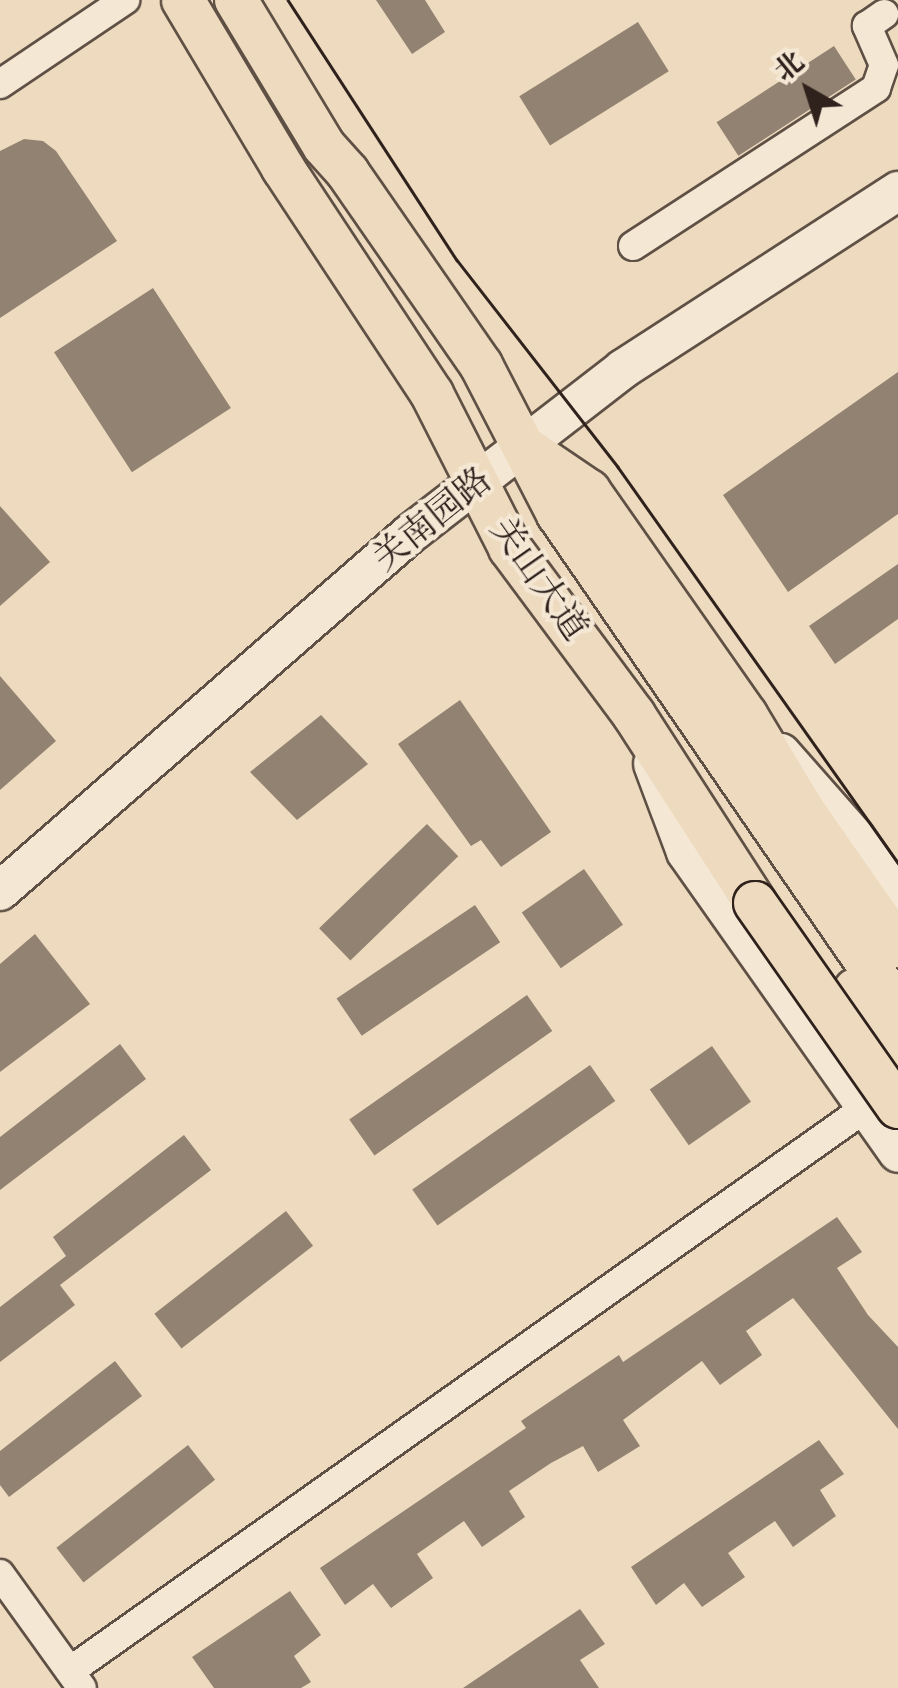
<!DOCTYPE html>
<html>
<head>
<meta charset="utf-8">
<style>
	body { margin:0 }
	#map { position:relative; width:898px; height:1688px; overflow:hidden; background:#eedbbf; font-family:Cardo,"Noto Serif SC",serif }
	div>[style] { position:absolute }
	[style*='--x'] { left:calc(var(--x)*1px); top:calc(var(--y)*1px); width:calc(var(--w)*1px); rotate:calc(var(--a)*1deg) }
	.building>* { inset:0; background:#928271; transform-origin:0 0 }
	.roads { filter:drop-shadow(2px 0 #5f5045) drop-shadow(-2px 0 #5f5045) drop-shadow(0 2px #5f5045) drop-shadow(0 -2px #5f5045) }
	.street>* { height:28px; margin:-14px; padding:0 14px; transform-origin:14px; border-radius:14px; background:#f4e8d5 }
	.secondary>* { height:38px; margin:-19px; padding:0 19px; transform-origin:19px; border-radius:19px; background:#f4e8d5 }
	.primary>* { height:42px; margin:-21px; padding:0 21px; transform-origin:21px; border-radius:21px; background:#eedbbf }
	.tram>* { height:2.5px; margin:-1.25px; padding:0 1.25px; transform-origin:1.25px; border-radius:1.25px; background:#2f211c }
	.bridges { filter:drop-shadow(2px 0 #2f211c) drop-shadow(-2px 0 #2f211c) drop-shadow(0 2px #2f211c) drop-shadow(0 -2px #2f211c) }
	.primary-bridge>* { height:42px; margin:-21px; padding:0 21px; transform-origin:21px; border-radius:21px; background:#eedbbf }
	span { translate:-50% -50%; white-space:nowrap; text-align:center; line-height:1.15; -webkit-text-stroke:8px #f4e8d5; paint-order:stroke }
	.street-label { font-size:35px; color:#2f211c }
	.north { position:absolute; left:758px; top:40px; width:100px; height:100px; -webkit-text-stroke:8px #f4e8d5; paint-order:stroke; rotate:321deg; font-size:28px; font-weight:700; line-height:40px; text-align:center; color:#2f211c }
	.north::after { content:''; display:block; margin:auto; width:35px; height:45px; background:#2f211c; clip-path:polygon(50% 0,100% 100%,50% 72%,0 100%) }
</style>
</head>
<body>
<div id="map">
	<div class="building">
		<div style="clip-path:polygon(376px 0,425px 0,445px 32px,412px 54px)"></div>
		<div style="left:638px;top:22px;width:58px;height:140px;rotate:58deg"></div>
		<div style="left:834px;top:46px;width:40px;height:140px;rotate:57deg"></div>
		<div style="clip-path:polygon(24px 139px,43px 141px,56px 151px,117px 241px,0 318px,0 151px)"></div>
		<div style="left:153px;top:288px;width:143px;height:118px;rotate:57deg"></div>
		<div style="clip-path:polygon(898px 372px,898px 514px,788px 592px,723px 495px)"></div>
		<div style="clip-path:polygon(0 506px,50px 562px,0 606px)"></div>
		<div style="clip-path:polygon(898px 564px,898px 619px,835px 664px,809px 626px)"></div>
		<div style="clip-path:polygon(0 676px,56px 741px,0 790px)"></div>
		<div style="clip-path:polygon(460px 700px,551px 832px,501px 867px,481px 840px,471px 846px,398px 744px)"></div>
		<div style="clip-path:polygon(321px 715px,368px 764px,297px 820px,250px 772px)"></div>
		<div style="left:427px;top:824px;width:45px;height:150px;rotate:46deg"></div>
		<div style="left:584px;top:869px;width:68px;height:76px;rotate:55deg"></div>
		<div style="left:475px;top:905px;width:45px;height:167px;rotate:56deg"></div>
		<div style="clip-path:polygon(35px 934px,90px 1004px,0 1072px,0 964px)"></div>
		<div style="left:527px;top:995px;width:44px;height:217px;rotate:55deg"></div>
		<div style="clip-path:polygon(120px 1044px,146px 1079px,0 1190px,0 1137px)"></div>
		<div style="left:712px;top:1046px;width:68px;height:76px;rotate:55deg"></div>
		<div style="left:590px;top:1065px;width:44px;height:217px;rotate:55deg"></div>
		<div style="clip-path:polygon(184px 1135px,211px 1170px,60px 1285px,75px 1305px,0 1362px,0 1307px,66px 1256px,53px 1237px)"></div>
		<div style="left:286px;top:1211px;width:44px;height:167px;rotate:52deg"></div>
		<div style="clip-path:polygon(837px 1217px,862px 1252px,837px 1268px,868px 1315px,898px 1347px,898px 1429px,793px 1298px,746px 1331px,762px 1355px,720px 1385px,702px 1361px,623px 1420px,640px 1446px,598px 1472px,583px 1446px,551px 1463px,509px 1491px,525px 1517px,482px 1547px,464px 1521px,417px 1554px,433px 1578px,391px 1608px,373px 1584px,345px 1605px,320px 1568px,526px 1428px,521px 1421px,619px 1355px,623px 1362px)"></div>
		<div style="clip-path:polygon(115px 1361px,142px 1396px,9px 1497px,0 1485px,0 1451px)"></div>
		<div style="clip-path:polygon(819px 1440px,844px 1474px,820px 1490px,836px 1516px,793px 1547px,775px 1521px,728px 1553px,745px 1577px,702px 1607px,684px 1583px,656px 1605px,631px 1567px)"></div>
		<div style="left:188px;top:1445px;width:44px;height:167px;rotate:52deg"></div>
		<div style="clip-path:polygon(290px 1591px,321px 1635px,294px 1656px,311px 1682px,301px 1688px,214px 1688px,192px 1657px)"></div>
		<div style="clip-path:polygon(580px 1609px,605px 1644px,580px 1660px,599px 1688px,463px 1688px)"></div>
	</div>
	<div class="roads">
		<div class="street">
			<div style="--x:0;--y:84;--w:151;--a:-33.9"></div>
			<div style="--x:633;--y:246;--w:290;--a:-33"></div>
			<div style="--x:876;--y:88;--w:24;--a:-71"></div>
			<div style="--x:884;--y:65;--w:43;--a:-113.6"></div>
			<div style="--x:867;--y:26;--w:21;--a:-35"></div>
			<div style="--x:0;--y:1574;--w:140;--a:54.3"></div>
			<div style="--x:70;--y:1671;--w:994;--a:-35.29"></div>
		</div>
		<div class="secondary">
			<div style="--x:781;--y:753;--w:112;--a:48.6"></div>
			<div style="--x:855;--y:837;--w:75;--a:55.3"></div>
			<div style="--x:653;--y:764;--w:94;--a:69.4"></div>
			<div style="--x:686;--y:852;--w:368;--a:54.8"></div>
			<div style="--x:0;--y:891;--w:545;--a:-41.06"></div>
			<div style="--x:411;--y:533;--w:268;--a:-37.7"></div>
			<div style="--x:623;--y:369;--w:328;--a:-32.9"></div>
		</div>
		<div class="primary">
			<div style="--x:183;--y:0;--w:196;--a:59.2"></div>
			<div style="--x:283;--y:168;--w:271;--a:56.6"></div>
			<div style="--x:432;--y:394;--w:173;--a:63.1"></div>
			<div style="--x:510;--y:548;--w:208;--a:53.4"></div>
			<div style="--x:634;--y:715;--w:224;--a:57.2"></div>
			<div style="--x:236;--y:0;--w:170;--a:58.9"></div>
			<div style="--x:324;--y:146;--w:36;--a:48"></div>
			<div style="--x:348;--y:173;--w:234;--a:55.3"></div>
			<div style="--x:481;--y:365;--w:168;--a:62.7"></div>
			<div style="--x:558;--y:514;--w:600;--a:55.46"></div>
			<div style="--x:527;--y:449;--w:75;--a:34.1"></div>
			<div style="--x:589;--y:491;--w:274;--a:55"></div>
			<div style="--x:746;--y:715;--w:111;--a:59"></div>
			<div style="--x:803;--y:810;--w:166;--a:55.1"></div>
			<div style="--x:855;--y:990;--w:75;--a:54.8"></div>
		</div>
	</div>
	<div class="tram">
		<div style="--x:288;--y:0;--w:310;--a:57"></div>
		<div style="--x:457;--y:260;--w:262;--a:52.1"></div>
		<div style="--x:618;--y:467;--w:485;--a:54.7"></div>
	</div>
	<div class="bridges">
		<div class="primary-bridge">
			<div style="--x:755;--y:903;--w:249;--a:55"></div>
		</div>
	</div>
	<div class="street-label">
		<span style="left:432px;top:519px;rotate:-39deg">关南园路</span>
		<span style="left:539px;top:579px;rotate:55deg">关山大道</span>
	</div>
	<div class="north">北</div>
</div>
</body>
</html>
